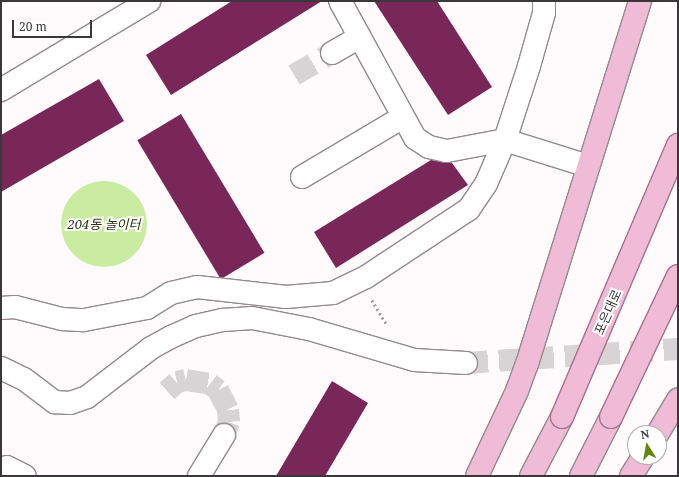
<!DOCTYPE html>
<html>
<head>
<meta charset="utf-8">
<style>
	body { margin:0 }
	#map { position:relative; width:679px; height:477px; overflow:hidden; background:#fffafc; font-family:"Noto Serif","Noto Sans KR",serif }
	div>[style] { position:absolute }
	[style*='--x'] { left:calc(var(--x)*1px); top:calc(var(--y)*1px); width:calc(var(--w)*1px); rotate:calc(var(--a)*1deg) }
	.green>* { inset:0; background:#caeca1 }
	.round { border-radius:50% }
	.building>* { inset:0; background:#792758; transform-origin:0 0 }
	.minor-tunnel>* { height:22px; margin-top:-11px; transform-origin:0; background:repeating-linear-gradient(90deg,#d8d3d5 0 22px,transparent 0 33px) }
	.path>* { height:2.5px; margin-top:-1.25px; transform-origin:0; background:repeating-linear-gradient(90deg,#9f9a9d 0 2px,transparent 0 5px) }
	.roads { filter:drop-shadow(1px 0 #94898e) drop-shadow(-1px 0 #94898e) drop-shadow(0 1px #94898e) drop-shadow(0 -1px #94898e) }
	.minor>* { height:22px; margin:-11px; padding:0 11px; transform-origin:11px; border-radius:11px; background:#fff }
	.major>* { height:22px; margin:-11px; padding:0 11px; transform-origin:11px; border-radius:11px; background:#efbbd6 }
	.bridges { filter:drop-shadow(1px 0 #a96f8e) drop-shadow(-1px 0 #a96f8e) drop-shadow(0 1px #a96f8e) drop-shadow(0 -1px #a96f8e) }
	.major-bridge>* { height:22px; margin:-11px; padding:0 11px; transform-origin:11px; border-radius:11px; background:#efbbd6 }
	span { translate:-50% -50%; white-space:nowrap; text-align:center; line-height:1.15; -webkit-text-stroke:4px #fff; paint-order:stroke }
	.park-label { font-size:13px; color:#273610; font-style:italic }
	.street-label { font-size:13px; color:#3b3639 }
	.frame { position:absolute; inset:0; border:2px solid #3b3639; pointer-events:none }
	.north { position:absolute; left:627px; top:425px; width:40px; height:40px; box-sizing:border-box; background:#fff; border:1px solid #b1afb0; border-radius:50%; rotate:349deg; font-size:11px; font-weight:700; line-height:16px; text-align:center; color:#3b3639 }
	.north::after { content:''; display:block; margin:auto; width:14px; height:18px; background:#5f8711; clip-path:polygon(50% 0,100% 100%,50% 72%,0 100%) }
	.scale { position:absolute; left:12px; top:20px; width:80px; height:18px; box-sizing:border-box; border:2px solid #3b3639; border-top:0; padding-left:5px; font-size:12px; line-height:14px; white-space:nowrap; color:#3b3639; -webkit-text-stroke:3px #fff; paint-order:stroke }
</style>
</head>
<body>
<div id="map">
	<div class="green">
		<div class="round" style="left:61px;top:181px;width:86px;height:86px"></div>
	</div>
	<div class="building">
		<div style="clip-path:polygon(232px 1px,322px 1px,171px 95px,146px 55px)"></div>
		<div style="clip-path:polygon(374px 1px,437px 1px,492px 87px,448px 115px)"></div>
		<div style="clip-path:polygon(99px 79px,124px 121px,1px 192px,1px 135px)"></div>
		<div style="left:181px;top:114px;width:162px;height:51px;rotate:59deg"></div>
		<div style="clip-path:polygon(431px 160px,452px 163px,468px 185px,336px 268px,314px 232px)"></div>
		<div style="clip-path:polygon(332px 381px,368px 403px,325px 476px,276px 476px)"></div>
	</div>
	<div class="minor-tunnel">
		<div style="--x:294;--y:75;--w:44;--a:-30.1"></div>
		<div style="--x:466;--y:363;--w:212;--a:-3.8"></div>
		<div style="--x:167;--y:391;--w:13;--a:-42"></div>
		<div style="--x:177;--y:382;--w:9;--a:-13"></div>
		<div style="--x:186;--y:380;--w:24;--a:9"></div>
		<div style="--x:210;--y:384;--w:10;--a:37"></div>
		<div style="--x:218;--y:390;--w:22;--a:63"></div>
		<div style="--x:228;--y:410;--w:12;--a:85"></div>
		<div style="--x:229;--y:422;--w:14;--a:111"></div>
	</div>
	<div class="path">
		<div style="--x:372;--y:300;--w:29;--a:59"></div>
	</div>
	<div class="roads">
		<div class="minor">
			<div style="--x:340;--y:1;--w:156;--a:61.3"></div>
			<div style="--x:415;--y:138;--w:17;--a:33"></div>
			<div style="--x:429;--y:147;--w:18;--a:13"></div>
			<div style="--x:447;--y:151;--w:59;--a:-10.7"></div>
			<div style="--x:505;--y:140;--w:87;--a:17.4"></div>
			<div style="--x:332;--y:53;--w:32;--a:-30"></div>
			<div style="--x:1;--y:90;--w:173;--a:-31"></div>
			<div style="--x:302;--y:177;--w:117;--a:-30.7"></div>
			<div style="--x:1;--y:308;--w:14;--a:-4"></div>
			<div style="--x:15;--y:307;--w:49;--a:14.3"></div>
			<div style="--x:62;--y:319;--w:22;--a:3"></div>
			<div style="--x:84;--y:320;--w:64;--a:-10.8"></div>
			<div style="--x:147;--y:308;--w:28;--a:-32"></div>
			<div style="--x:171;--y:293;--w:27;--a:-13"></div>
			<div style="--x:197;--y:287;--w:90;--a:6.4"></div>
			<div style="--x:286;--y:297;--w:47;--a:-4.9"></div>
			<div style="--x:333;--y:293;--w:37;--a:-26"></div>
			<div style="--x:366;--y:277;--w:123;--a:-33.4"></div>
			<div style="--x:469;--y:209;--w:30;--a:-56"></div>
			<div style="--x:486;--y:184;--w:48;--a:-66.6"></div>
			<div style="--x:505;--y:140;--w:78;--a:-72"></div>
			<div style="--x:529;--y:66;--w:55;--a:-74.2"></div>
			<div style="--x:544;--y:13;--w:12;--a:-90"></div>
			<div style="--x:1;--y:368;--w:25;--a:26"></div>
			<div style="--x:24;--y:379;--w:39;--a:37"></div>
			<div style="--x:55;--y:402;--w:15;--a:4"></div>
			<div style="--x:70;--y:403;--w:18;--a:-19"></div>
			<div style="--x:87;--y:397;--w:81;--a:-37.4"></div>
			<div style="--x:151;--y:348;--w:23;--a:-29"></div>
			<div style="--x:171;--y:337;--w:27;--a:-24"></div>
			<div style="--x:196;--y:326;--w:28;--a:-13"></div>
			<div style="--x:223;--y:320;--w:29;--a:-4"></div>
			<div style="--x:252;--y:318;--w:58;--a:10.9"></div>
			<div style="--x:309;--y:329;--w:109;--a:16.4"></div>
			<div style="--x:414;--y:360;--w:52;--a:3.3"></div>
			<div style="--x:2;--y:476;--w:10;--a:-61"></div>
			<div style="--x:7;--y:467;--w:20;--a:27"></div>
			<div style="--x:199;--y:476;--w:48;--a:-58.6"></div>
		</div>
		<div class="major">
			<div style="--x:658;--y:433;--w:39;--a:-59"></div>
			<div style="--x:477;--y:476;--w:94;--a:-64.8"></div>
			<div style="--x:517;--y:391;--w:29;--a:-70"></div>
			<div style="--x:527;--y:364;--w:380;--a:-72.7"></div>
			<div style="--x:531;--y:476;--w:67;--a:-62.3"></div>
			<div style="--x:581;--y:476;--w:66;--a:-63"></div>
			<div style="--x:631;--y:476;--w:22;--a:-58"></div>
		</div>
	</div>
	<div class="bridges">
		<div class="major-bridge">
			<div style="--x:562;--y:417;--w:296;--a:-66.9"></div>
			<div style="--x:611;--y:417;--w:156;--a:-64.6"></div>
		</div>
	</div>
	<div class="park-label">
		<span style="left:104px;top:224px">204동 놀이터</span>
	</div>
	<div class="street-label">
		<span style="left:608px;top:312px;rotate:-66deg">포은대로</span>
	</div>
	<div class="frame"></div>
	<div class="north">N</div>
	<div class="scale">20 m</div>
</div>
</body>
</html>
